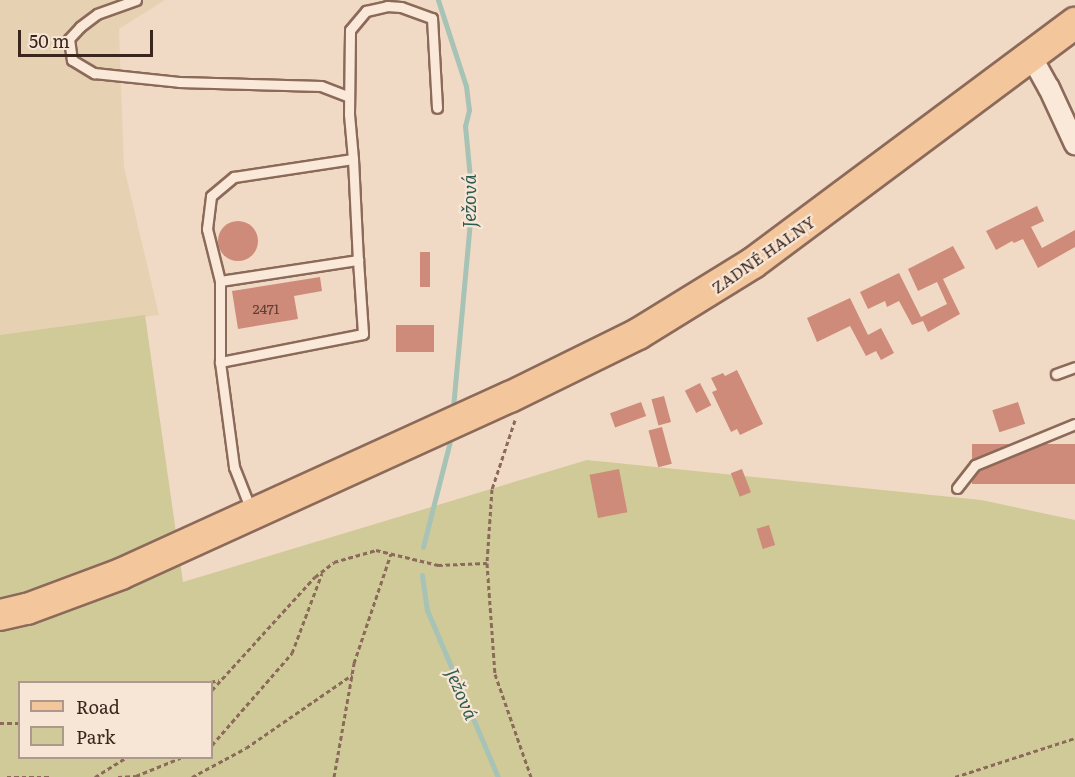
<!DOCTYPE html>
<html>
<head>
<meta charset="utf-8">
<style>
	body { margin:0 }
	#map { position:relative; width:1075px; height:777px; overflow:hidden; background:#f0dac5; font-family:Literata,serif }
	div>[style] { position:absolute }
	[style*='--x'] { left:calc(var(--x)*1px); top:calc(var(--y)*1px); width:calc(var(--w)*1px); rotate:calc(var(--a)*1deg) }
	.farmland>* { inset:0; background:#e6d2b2 }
	.green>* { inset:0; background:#cfca98 }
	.stream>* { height:5px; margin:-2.5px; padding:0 2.5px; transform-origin:2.5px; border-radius:2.5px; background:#a7c3b5 }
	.building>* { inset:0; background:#cf8b79; transform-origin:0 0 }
	.round { border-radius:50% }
	.path>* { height:3px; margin-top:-1.5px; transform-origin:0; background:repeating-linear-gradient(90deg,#8c6a5a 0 4.5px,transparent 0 7.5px) }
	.roads { filter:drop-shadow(2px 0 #8c6a5a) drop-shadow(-2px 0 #8c6a5a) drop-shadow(0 2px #8c6a5a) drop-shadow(0 -2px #8c6a5a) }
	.lane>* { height:9px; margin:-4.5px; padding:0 4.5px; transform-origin:4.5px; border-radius:4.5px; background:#fae9d9 }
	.street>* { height:20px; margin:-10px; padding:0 10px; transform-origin:10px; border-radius:10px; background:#fae9d9 }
	.primary>* { height:30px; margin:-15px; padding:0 15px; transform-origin:15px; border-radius:15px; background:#f4c69c }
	span { translate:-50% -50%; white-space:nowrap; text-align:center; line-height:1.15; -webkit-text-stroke:4.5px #f7e6d5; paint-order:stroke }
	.number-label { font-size:14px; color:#603f35 }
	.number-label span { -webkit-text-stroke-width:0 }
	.street-label { font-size:16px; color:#3b261e }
	.water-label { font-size:18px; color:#2d5b4f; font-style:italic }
	.legend { position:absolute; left:18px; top:681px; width:195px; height:78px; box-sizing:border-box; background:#f7e6d5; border:2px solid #ac998c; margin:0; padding:8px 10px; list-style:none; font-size:18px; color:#3b261e }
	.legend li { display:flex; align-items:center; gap:12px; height:30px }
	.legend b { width:30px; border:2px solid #ac998c }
	.scale { position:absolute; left:18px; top:30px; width:135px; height:27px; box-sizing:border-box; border:3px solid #3b261e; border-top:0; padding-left:8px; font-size:18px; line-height:21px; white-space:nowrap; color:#3b261e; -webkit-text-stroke:4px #f7e6d5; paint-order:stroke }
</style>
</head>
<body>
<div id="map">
	<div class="farmland">
		<div style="clip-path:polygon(0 0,165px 0,119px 29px,124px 167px,159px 315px,0 335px)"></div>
	</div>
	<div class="green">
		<div style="clip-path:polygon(evenodd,145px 315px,183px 582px,587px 460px,981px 500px,1075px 520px,1075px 777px,0 777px,0 335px,145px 315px,20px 682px,212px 682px,212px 758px,20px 758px,20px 682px)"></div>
	</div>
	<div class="stream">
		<div style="--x:438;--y:0;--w:90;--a:72"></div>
		<div style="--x:466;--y:86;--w:24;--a:83"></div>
		<div style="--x:469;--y:110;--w:16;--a:104"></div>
		<div style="--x:465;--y:126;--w:73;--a:84.5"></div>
		<div style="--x:472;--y:199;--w:208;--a:95.2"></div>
		<div style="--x:423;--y:547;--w:109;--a:-75.7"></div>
		<div style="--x:422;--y:575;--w:35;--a:82"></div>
		<div style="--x:427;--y:610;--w:181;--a:67"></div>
	</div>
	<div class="building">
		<div style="clip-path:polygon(1037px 206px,1044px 221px,1031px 227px,1042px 248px,1075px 230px,1075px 247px,1038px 268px,1023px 239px,1014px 243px,1012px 241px,996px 250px,986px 231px)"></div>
		<div class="round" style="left:218px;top:221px;width:40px;height:40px"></div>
		<div style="clip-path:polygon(953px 246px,965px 268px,943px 279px,960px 314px,928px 332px,923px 321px,912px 325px,899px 301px,887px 307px,885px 301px,868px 309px,860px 292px,899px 273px,921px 317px,947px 304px,937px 282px,918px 291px,908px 269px)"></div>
		<div style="left:420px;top:252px;width:10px;height:35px"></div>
		<div style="clip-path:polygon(320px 277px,322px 291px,294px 296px,298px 319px,238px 329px,232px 291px)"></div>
		<div style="clip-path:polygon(850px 298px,868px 335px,881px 328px,894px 353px,881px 360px,876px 351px,866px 356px,850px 326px,817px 342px,807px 318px)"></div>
		<div style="left:396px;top:325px;width:38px;height:27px"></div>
		<div style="clip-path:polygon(737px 370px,763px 424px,740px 435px,737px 429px,731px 432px,712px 392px,717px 390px,711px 378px,723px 373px,725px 376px)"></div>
		<div style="left:700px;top:383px;width:25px;height:17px;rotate:63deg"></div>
		<div style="left:664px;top:396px;width:27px;height:13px;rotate:75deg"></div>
		<div style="left:641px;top:402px;width:15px;height:33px;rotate:70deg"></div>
		<div style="left:1018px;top:402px;width:23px;height:27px;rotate:72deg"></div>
		<div style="left:662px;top:427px;width:38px;height:14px;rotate:75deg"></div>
		<div style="left:1075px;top:444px;width:40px;height:103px;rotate:90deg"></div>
		<div style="left:619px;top:469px;width:44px;height:30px;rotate:79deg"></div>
		<div style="left:742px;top:469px;width:25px;height:12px;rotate:69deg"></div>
		<div style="left:769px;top:525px;width:21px;height:13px;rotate:73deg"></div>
	</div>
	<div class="path">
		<div style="--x:515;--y:420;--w:73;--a:108.4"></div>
		<div style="--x:492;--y:489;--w:74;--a:93.9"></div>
		<div style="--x:487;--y:563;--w:111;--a:85.9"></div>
		<div style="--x:495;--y:674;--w:109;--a:70.7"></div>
		<div style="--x:211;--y:682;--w:8;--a:-14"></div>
		<div style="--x:212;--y:690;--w:153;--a:-47.7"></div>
		<div style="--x:315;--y:577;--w:24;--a:-38"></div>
		<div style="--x:334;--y:562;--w:44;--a:-15.9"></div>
		<div style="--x:376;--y:550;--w:64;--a:13.6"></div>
		<div style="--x:438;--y:565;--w:49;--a:-2.3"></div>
		<div style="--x:0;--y:723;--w:20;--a:0"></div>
		<div style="--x:212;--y:745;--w:122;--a:-49"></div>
		<div style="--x:292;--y:653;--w:85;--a:-69.4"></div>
		<div style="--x:7;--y:777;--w:45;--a:0"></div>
		<div style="--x:95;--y:777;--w:36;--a:-32"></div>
		<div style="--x:118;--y:777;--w:18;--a:-3"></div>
		<div style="--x:136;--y:776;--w:48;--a:-22.2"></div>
		<div style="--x:192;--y:777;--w:61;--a:-28.2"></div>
		<div style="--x:246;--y:748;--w:129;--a:-34.6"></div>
		<div style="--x:334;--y:777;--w:116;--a:-80"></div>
		<div style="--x:354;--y:663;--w:115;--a:-71.3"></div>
		<div style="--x:955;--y:777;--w:126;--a:-18"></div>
	</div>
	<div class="roads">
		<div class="lane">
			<div style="--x:136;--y:0;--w:41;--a:160.3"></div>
			<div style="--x:97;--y:14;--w:21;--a:143"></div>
			<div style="--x:80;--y:27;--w:16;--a:133"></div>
			<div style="--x:69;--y:39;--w:21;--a:82"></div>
			<div style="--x:72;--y:60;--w:26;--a:31"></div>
			<div style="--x:94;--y:73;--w:85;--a:6"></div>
			<div style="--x:179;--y:82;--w:142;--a:1.6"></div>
			<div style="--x:321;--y:86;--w:30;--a:21"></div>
			<div style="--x:353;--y:159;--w:45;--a:-95.1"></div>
			<div style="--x:349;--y:114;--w:84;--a:-89.3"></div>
			<div style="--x:350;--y:30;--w:25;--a:-50"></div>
			<div style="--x:366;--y:11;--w:22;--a:-13"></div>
			<div style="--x:387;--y:6;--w:14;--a:4"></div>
			<div style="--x:401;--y:7;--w:33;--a:20"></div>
			<div style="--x:432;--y:18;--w:90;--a:86.8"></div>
			<div style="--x:220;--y:281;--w:54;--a:-104"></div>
			<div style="--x:207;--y:229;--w:33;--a:-83"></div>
			<div style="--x:211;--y:196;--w:30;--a:-40"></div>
			<div style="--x:234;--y:177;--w:120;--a:-8.6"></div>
			<div style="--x:353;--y:159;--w:101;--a:87.2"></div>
			<div style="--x:220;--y:362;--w:81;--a:-90"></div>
			<div style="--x:220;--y:281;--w:140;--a:-8.7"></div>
			<div style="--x:358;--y:260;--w:74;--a:86.1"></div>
			<div style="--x:363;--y:334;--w:146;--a:168.9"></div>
			<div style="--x:220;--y:362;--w:106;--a:82.4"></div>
			<div style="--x:234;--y:467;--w:46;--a:68.4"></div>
			<div style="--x:1056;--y:374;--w:20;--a:-20"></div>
			<div style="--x:957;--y:488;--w:29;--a:-52"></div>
			<div style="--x:975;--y:465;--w:108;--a:-22.3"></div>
		</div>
		<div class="street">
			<div style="--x:1031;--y:56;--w:37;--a:61"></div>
			<div style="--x:1049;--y:88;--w:62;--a:65.1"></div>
		</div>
		<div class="primary">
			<div style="--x:0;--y:615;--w:28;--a:-13"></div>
			<div style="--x:27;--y:609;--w:100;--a:-20.4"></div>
			<div style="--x:121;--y:574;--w:427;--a:-24.5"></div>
			<div style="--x:510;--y:397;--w:143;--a:-26.2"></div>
			<div style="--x:638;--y:334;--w:135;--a:-31.7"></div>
			<div style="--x:753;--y:263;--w:402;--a:-36.7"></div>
		</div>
	</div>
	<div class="number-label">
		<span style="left:266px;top:308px">2471</span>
	</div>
	<div class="street-label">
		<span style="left:763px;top:254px;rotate:-35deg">ZADNÉ HALNY</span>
	</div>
	<div class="water-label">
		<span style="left:469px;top:201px;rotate:-90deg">Ježová</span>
		<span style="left:462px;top:694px;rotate:67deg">Ježová</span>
	</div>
	<ul class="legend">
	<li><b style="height:8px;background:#f4c69c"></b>Road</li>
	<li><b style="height:16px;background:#cfca98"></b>Park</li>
	</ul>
	<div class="scale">50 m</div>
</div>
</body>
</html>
